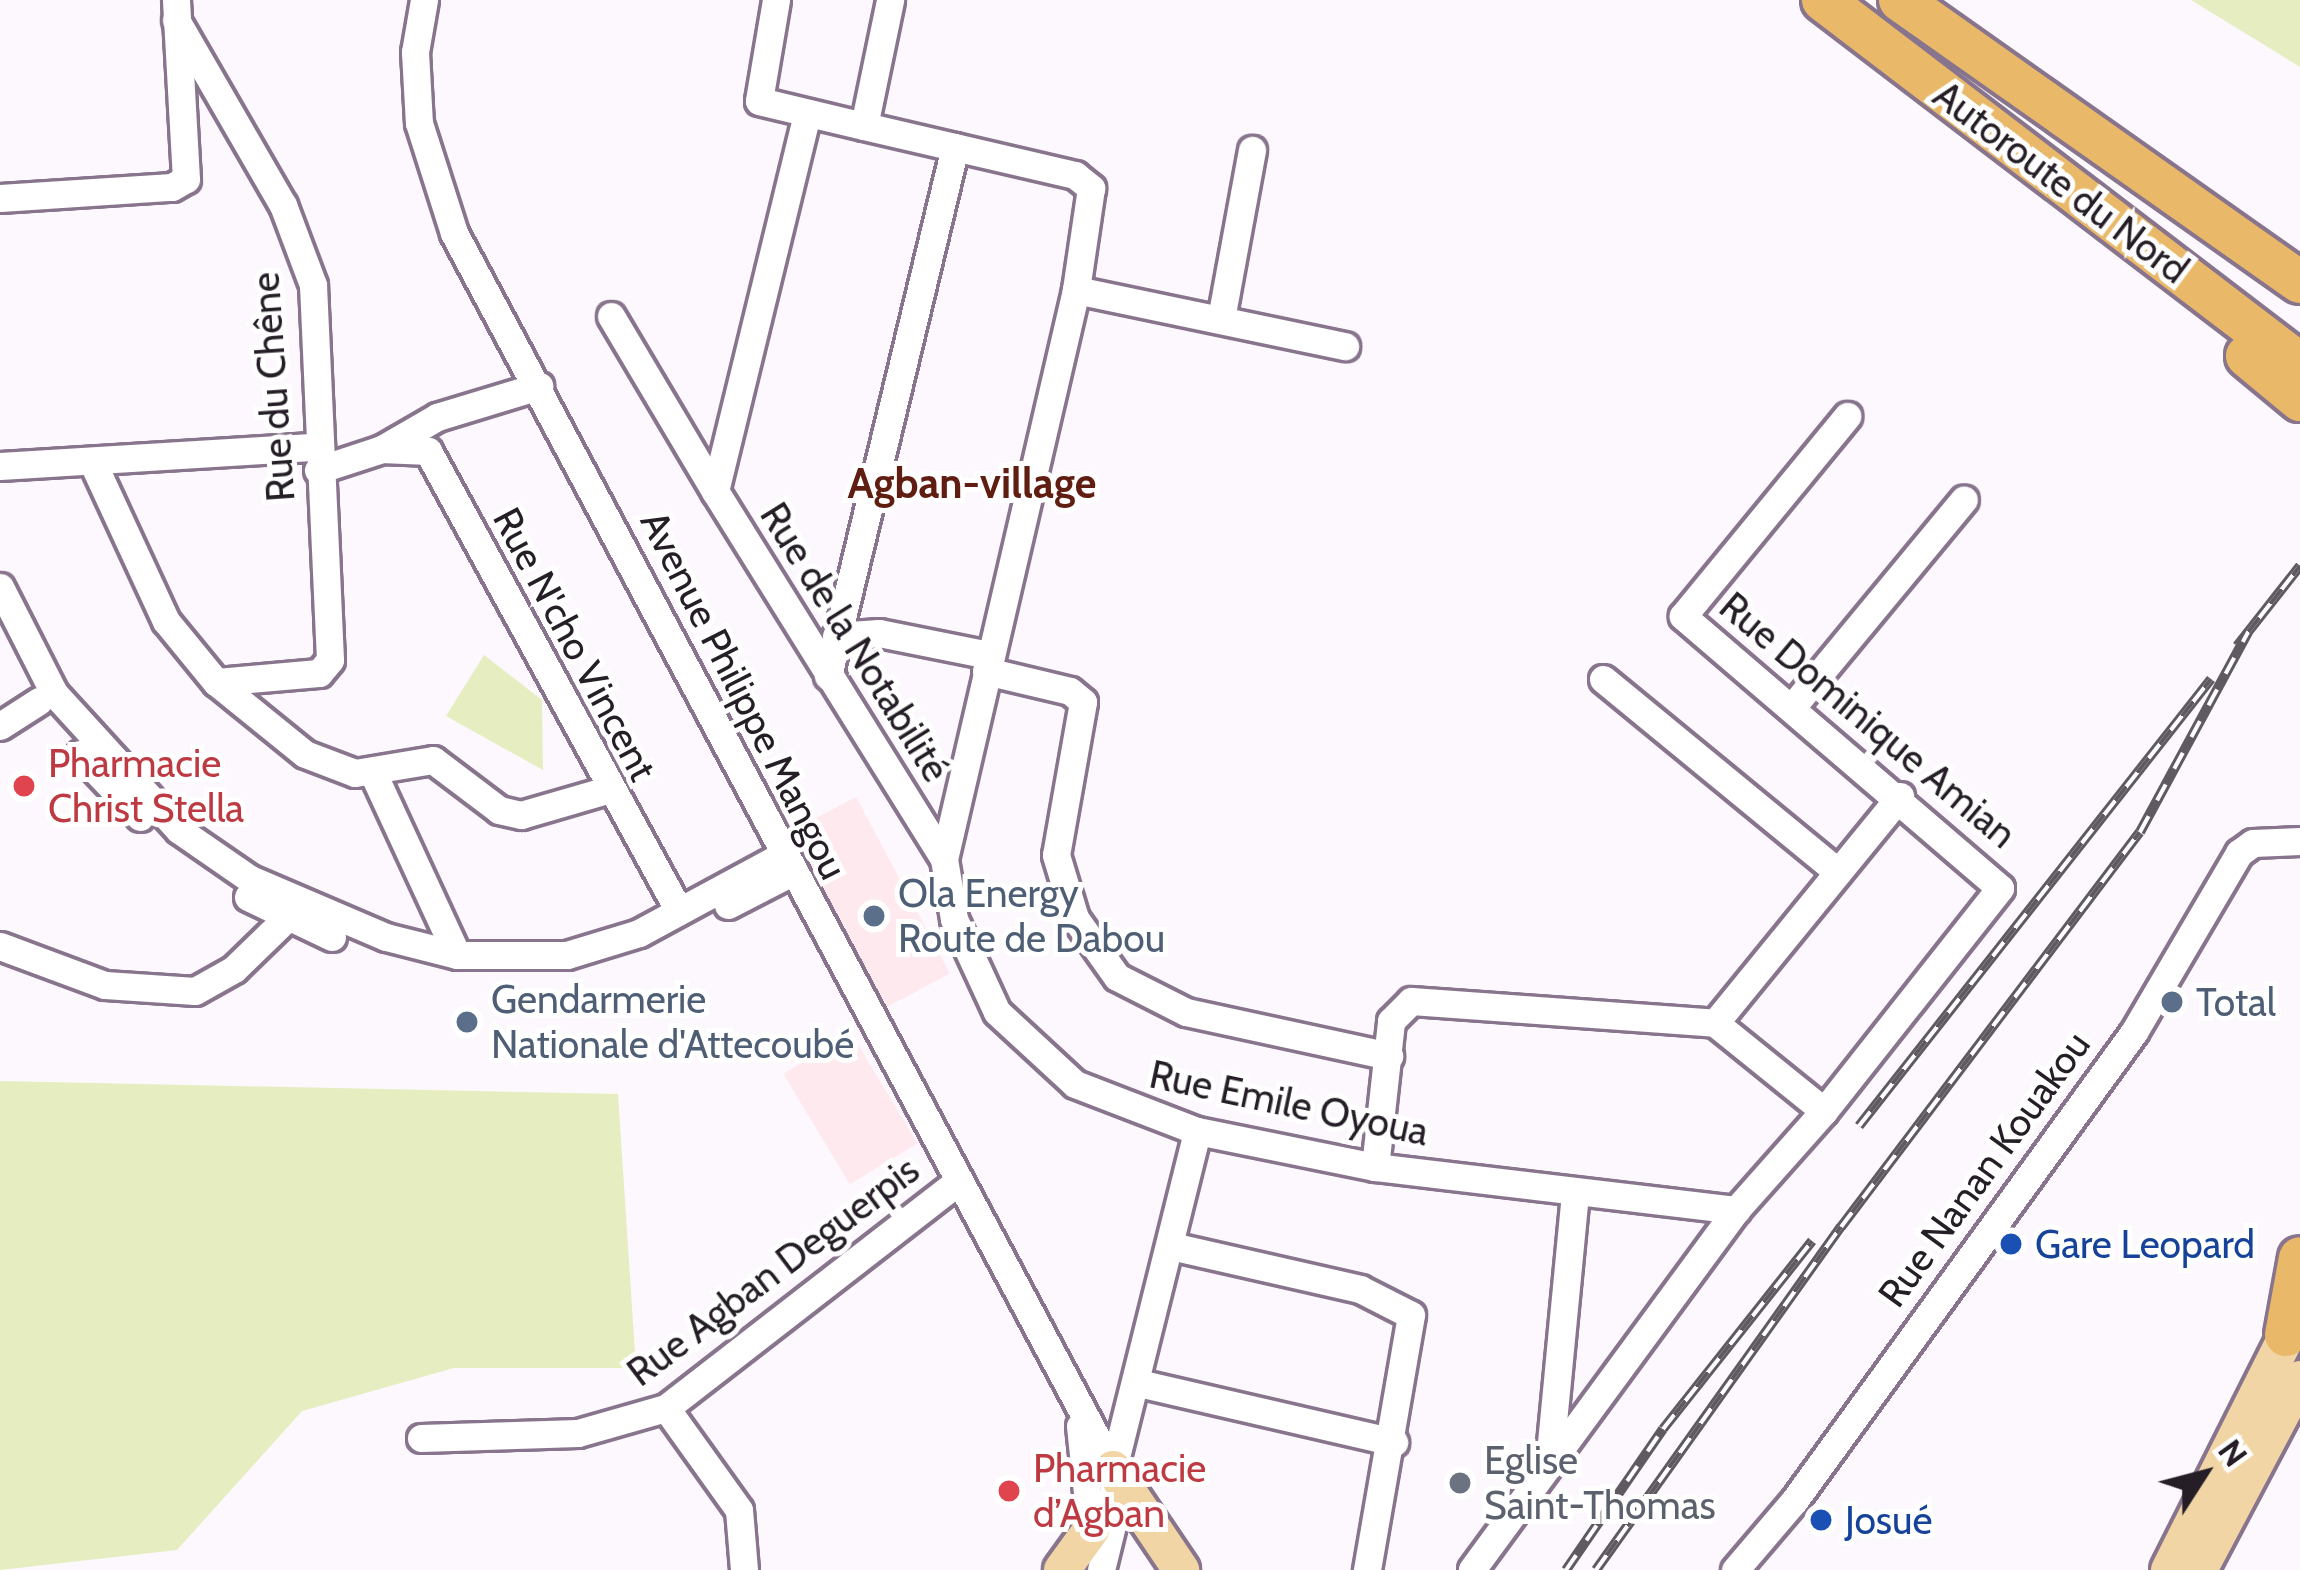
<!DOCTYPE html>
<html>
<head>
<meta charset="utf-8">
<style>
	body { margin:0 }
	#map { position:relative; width:2300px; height:1570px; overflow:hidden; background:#fcf8fd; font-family:Cabin,sans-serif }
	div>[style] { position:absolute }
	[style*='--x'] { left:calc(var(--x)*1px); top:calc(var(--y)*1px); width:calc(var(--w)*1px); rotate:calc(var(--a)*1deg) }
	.commercial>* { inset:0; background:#fee9ee; transform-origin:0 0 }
	.green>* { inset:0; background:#e6eec1 }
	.roads { filter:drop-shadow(3px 0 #88758d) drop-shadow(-3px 0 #88758d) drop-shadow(0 3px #88758d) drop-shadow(0 -3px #88758d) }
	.minor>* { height:27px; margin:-13.5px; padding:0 13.5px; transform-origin:13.5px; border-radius:13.5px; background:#fff }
	.major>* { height:36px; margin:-18px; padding:0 18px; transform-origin:18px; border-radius:18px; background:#f2d5a5 }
	.highway>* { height:42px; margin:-21px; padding:0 21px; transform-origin:21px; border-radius:21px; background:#e9b969 }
	.rail>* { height:10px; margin-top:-5px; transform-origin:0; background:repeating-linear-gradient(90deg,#fff 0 18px,#5f5961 0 36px); box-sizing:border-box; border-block:3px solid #5f5961 }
	.dots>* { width:33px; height:33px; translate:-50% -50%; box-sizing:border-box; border:6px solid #fff; border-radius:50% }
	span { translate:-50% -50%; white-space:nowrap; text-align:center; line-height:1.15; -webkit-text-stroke:10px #fff; paint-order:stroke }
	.street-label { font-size:39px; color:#251e27 }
	.health-label { font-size:39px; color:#be3a42 }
	.left { translate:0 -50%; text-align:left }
	.service-label { font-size:39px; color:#4e5e75 }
	.transit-label { font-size:39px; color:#164399 }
	.worship-label { font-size:39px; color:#5b616d }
	.neighbourhood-label { font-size:42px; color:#601d11; font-weight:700 }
	.north { position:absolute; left:2144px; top:1414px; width:120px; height:120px; -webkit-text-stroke:9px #fff; paint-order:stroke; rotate:54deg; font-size:33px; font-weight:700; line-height:48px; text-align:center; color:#251e27 }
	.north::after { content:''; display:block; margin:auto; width:42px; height:54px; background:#251e27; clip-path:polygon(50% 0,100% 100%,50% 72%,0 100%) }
</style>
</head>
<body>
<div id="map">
	<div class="commercial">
		<div style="left:856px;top:797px;width:200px;height:73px;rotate:62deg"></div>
		<div style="left:851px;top:1033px;width:129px;height:79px;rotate:59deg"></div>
	</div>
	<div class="green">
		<div style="clip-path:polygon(2191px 0,2300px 0,2300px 67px)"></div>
		<div style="clip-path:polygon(484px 655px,542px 700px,543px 770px,446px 716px)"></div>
		<div style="clip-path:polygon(0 1081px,618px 1094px,636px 1368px,454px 1368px,302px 1411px,177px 1550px,0 1570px)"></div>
	</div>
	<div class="roads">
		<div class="minor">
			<div style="--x:424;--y:0;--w:53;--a:99.8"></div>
			<div style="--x:415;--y:52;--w:71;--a:86.8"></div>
			<div style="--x:419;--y:123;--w:115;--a:72.3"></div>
			<div style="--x:454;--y:233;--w:1401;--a:61.93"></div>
			<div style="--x:776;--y:0;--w:102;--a:99.6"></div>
			<div style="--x:759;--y:101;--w:108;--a:13.4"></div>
			<div style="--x:864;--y:126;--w:129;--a:-78.3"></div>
			<div style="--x:176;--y:20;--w:214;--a:60"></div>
			<div style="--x:283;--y:205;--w:85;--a:69.4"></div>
			<div style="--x:313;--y:285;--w:375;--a:87.4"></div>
			<div style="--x:330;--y:660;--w:17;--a:130"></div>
			<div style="--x:319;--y:673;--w:103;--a:175"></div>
			<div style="--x:807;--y:114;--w:388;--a:103.7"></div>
			<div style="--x:715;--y:491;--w:433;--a:58.1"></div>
			<div style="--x:864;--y:126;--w:217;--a:13.1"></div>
			<div style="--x:1075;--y:175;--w:21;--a:39"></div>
			<div style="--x:1091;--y:188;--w:103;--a:98.4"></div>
			<div style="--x:1076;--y:290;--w:584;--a:103.06"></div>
			<div style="--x:944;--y:859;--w:61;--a:80.5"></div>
			<div style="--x:954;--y:919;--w:102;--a:65.2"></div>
			<div style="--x:997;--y:1012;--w:106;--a:42.7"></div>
			<div style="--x:1075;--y:1084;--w:131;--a:21.1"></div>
			<div style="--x:1197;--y:1131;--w:182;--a:11.4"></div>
			<div style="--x:1375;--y:1167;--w:364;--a:6.8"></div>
			<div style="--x:1736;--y:1210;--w:446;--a:126.3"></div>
			<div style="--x:0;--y:198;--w:172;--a:-3.7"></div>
			<div style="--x:172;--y:187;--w:16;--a:-30"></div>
			<div style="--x:186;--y:179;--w:179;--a:-93.2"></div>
			<div style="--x:1076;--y:290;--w:275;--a:11.8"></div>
			<div style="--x:611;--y:316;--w:204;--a:59.3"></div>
			<div style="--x:1221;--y:319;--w:172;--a:-79.6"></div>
			<div style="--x:382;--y:449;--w:46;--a:2.5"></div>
			<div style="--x:428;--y:451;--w:524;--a:61.38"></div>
			<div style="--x:92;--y:461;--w:176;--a:65.2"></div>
			<div style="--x:166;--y:621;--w:79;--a:50.7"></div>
			<div style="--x:216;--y:682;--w:114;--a:39"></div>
			<div style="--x:305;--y:754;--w:53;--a:20.8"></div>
			<div style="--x:355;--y:773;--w:79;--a:-9.5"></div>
			<div style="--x:433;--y:760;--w:83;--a:37.1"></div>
			<div style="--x:499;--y:810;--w:23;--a:13"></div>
			<div style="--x:521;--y:815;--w:90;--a:-16.2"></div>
			<div style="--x:0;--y:466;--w:316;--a:-3.5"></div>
			<div style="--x:318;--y:470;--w:67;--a:-18.2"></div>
			<div style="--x:382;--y:449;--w:64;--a:-30.2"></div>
			<div style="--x:437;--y:417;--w:107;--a:-16.9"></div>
			<div style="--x:0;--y:587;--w:119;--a:63"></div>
			<div style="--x:54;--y:693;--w:185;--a:47.6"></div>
			<div style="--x:179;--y:830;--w:86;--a:34.6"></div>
			<div style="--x:250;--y:879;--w:148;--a:23.1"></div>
			<div style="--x:386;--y:937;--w:73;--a:14.2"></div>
			<div style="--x:457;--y:955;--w:110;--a:0"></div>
			<div style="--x:567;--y:955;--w:75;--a:-17"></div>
			<div style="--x:639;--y:933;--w:164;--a:-28.4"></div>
			<div style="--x:836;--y:636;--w:43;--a:-4"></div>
			<div style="--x:879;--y:633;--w:112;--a:11.3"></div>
			<div style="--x:986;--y:671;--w:86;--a:13.4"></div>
			<div style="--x:1070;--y:691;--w:17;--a:40"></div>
			<div style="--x:1083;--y:702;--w:155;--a:100"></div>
			<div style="--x:1056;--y:855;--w:66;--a:73.2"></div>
			<div style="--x:1075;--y:918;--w:72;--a:54.6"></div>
			<div style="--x:1117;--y:977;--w:77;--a:26.9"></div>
			<div style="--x:1186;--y:1012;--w:208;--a:12.2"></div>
			<div style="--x:828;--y:676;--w:544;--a:-76.5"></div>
			<div style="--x:1603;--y:679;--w:304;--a:39.4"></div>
			<div style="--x:1793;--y:706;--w:268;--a:-50.4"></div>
			<div style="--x:0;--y:726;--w:46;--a:-32.7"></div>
			<div style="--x:80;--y:754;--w:87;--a:46.4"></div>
			<div style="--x:373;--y:773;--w:200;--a:65.2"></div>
			<div style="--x:248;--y:897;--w:93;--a:25.5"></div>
			<div style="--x:728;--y:905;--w:72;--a:-27.3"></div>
			<div style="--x:0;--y:946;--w:112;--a:20.4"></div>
			<div style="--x:105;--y:985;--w:90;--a:3.8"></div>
			<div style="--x:195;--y:991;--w:45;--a:-29.4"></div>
			<div style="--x:234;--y:969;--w:89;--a:-44.1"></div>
			<div style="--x:1715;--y:1023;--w:293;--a:-50.8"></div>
			<div style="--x:1375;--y:1167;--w:147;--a:-83.7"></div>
			<div style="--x:1391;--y:1021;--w:28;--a:-45"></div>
			<div style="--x:1411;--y:1001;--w:305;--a:4.1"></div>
			<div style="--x:1715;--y:1023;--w:140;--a:38.9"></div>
			<div style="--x:1824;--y:1111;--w:284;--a:-51.7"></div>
			<div style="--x:2000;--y:888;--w:418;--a:-139.4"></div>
			<div style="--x:1683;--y:616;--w:259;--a:-50.6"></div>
			<div style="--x:1736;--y:1210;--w:132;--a:-48.4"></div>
			<div style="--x:1171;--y:1246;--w:194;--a:12.8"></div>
			<div style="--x:1360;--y:1289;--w:57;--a:27"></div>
			<div style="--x:1411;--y:1315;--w:259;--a:99.8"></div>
			<div style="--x:1138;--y:1383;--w:263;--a:13"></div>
			<div style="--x:666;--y:1408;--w:125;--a:54.4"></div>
			<div style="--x:739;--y:1510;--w:60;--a:85.2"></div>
			<div style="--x:1080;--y:1426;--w:124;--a:84"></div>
			<div style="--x:421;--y:1438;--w:157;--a:-1.8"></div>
			<div style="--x:578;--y:1433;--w:91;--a:-15.9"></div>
			<div style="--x:666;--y:1408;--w:367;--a:-37.8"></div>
			<div style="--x:1550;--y:1453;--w:261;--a:-84.5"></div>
			<div style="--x:1101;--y:1570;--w:55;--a:-76.2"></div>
			<div style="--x:1114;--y:1517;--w:48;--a:-91.2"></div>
			<div style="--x:1113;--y:1469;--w:348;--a:-76"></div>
			<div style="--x:1735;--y:1570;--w:91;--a:-49.5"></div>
			<div style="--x:1794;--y:1501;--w:579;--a:-54.06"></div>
			<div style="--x:2134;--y:1032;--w:208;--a:-59.6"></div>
			<div style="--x:2239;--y:853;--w:17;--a:-36"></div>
			<div style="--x:2253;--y:843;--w:47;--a:-2.4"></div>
		</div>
		<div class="major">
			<div style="--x:1113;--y:1469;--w:122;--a:56"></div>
			<div style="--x:1062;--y:1570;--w:49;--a:-54.1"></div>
			<div style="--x:2169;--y:1570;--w:288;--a:-63.3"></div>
			<div style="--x:2199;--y:1570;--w:216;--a:-62.1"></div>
		</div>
		<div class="highway">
			<div style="--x:1823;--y:0;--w:600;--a:37.35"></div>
			<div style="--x:1900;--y:0;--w:489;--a:35.2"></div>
			<div style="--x:2247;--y:356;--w:69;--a:39.7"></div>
			<div style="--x:2286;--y:1335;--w:78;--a:-79.7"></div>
		</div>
	</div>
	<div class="rail">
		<div style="--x:2237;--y:646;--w:102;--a:-51.8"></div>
		<div style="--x:1859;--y:1126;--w:569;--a:-51.78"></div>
		<div style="--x:1566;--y:1570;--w:171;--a:-55.5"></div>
		<div style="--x:1663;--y:1429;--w:240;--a:-51.6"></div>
		<div style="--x:1596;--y:1570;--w:422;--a:-54.5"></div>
		<div style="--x:1841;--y:1227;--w:495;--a:-52.9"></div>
		<div style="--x:2140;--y:832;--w:227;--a:-61.6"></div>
	</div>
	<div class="dots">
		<div style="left:24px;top:786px;background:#e0444e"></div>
		<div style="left:874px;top:916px;background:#5c6f8a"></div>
		<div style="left:2172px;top:1002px;background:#5c6f8a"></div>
		<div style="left:467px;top:1022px;background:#5c6f8a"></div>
		<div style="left:2011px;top:1244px;background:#1a4fb4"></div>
		<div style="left:1460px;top:1483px;background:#6b7280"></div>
		<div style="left:1009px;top:1491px;background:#e0444e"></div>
		<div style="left:1821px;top:1520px;background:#1a4fb4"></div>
	</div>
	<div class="street-label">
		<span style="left:2061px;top:182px;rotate:37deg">Autoroute du Nord</span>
		<span style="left:273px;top:387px;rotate:-94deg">Rue du Chêne</span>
		<span style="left:855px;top:642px;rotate:58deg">Rue de la Notabilité</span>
		<span style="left:575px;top:644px;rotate:62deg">Rue N'cho Vincent</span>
		<span style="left:744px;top:695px;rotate:63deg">Avenue Philippe Mangou</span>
		<span style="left:1868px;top:720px;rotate:40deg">Rue Dominique Amian</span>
		<span style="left:1289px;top:1103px;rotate:12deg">Rue Emile Oyoua</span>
		<span style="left:1984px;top:1169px;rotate:-54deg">Rue Nanan Kouakou</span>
		<span style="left:773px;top:1271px;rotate:-37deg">Rue Agban Deguerpis</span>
	</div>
	<div class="health-label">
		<span class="left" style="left:48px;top:786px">Pharmacie<br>Christ Stella</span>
		<span class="left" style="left:1033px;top:1491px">Pharmacie<br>d’Agban</span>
	</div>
	<div class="service-label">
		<span class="left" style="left:898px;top:916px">Ola Energy<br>Route de Dabou</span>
		<span class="left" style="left:491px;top:1022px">Gendarmerie<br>Nationale d'Attecoubé</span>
		<span class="left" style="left:2196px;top:1002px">Total</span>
	</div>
	<div class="transit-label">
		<span class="left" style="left:2035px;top:1244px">Gare Leopard</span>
		<span class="left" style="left:1845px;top:1520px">Josué</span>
	</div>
	<div class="worship-label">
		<span class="left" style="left:1484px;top:1483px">Eglise<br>Saint-Thomas</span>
	</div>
	<div class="neighbourhood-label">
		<span style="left:972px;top:483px">Agban-village</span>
	</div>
	<div class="north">N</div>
</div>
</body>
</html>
